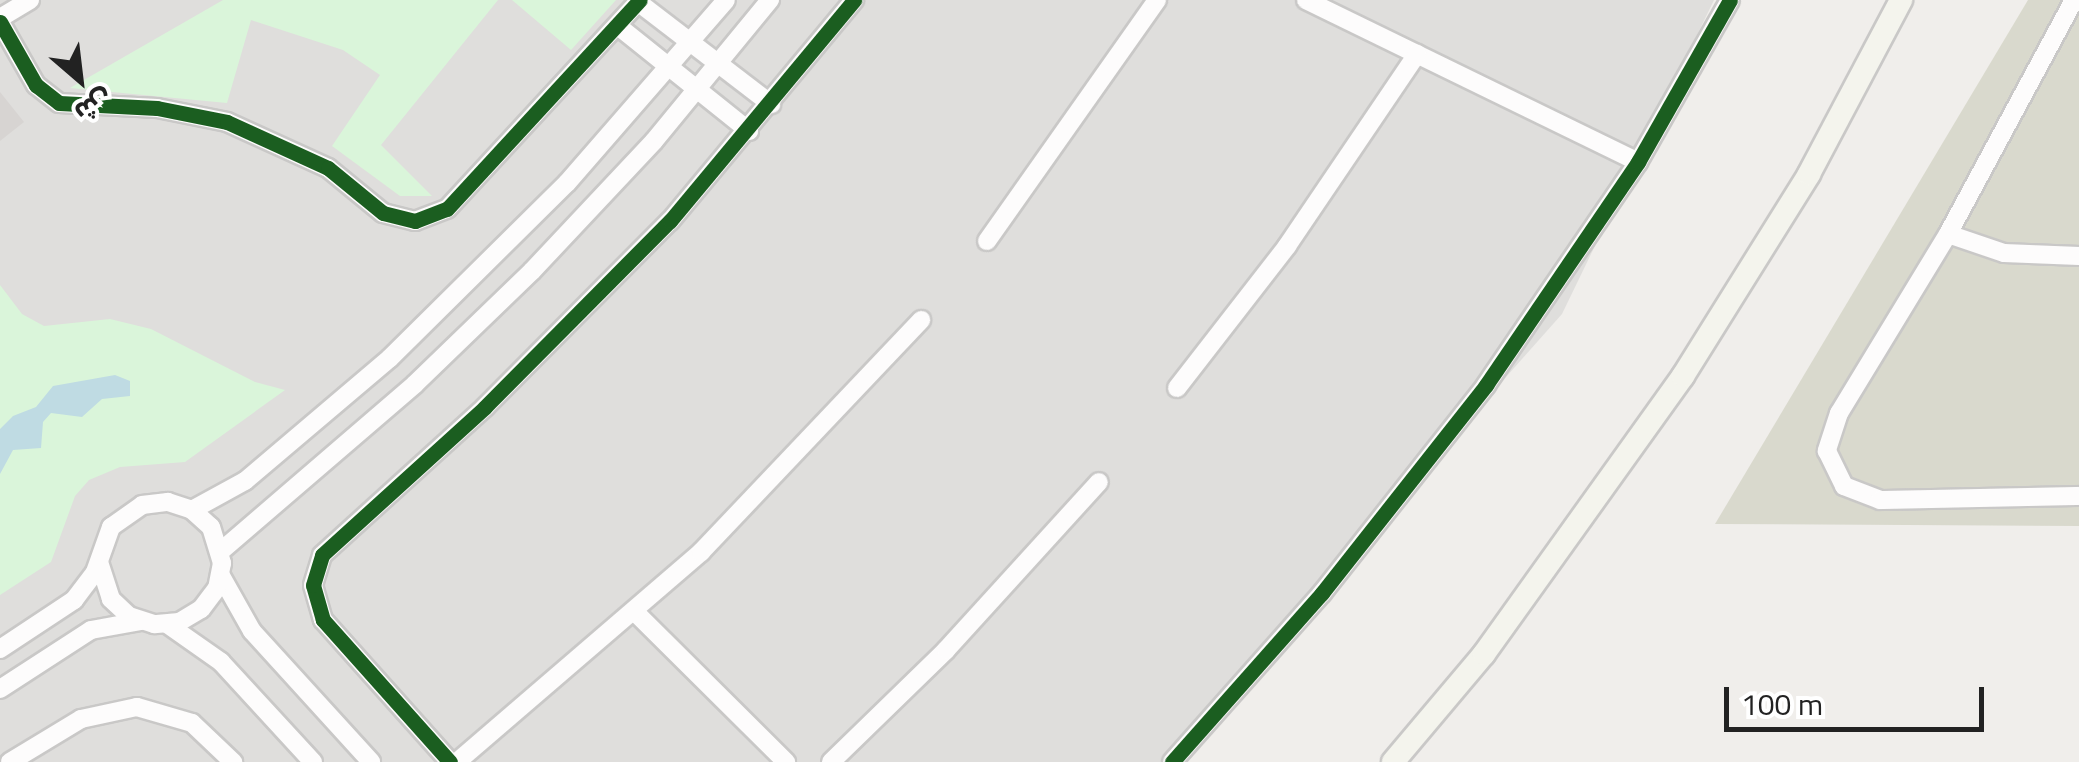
<!DOCTYPE html>
<html>
<head>
<meta charset="utf-8">
<style>
	body { margin:0 }
	#map { position:relative; width:2079px; height:762px; overflow:hidden; background:#f0eeeb; font-family:"Titillium Web","Noto Sans Arabic",sans-serif }
	div>[style] { position:absolute }
	[style*='--x'] { left:calc(var(--x)*1px); top:calc(var(--y)*1px); width:calc(var(--w)*1px); rotate:calc(var(--a)*1deg) }
	.residential>* { inset:0; background:#dfdedc }
	.construction>* { inset:0; background:#d9d9cd }
	.park>* { inset:0; background:#daf5da }
	.water>* { inset:0; background:#bfdbe3 }
	.building>* { inset:0; background:#d7d4d2 }
	.roads { filter:drop-shadow(2px 0 #c9c8c7) drop-shadow(-2px 0 #c9c8c7) drop-shadow(0 2px #c9c8c7) drop-shadow(0 -2px #c9c8c7) }
	.minor>* { height:18px; margin:-9px; padding:0 9px; transform-origin:9px; border-radius:9px; background:#fdfcfc }
	.secondary>* { height:22px; margin:-11px; padding:0 11px; transform-origin:11px; border-radius:11px; background:#f4f4ed }
	.cycleway>* { height:15px; margin:-7.5px; padding:0 7.5px; transform-origin:7.5px; border-radius:7.5px; background:#1b5e20 }
	span { translate:-50% -50%; white-space:nowrap; text-align:center; line-height:1.15; -webkit-text-stroke:9px #fff; paint-order:stroke }
	.north { position:absolute; left:30px; top:30px; width:100px; height:100px; -webkit-text-stroke:8px #fff; paint-order:stroke; rotate:152deg; font-size:28px; font-weight:700; line-height:40px; text-align:center; color:#222 }
	.north::after { content:''; display:block; margin:auto; width:35px; height:45px; background:#222; clip-path:polygon(50% 0,100% 100%,50% 72%,0 100%) }
	.scale { position:absolute; left:1724px; top:687px; width:260px; height:45px; box-sizing:border-box; border:5px solid #222; border-top:0; padding-left:12px; font-size:30px; line-height:35px; white-space:nowrap; color:#222; -webkit-text-stroke:8px #fff; paint-order:stroke }
</style>
</head>
<body>
<div id="map">
	<div class="residential">
		<div style="clip-path:polygon(0 0,1714px 0,1562px 314px,1164px 762px,0 762px)"></div>
	</div>
	<div class="construction">
		<div style="clip-path:polygon(2028px 0,2079px 0,2079px 526px,1715px 524px)"></div>
	</div>
	<div class="park">
		<div style="clip-path:polygon(223px 0,498px 0,381px 145px,432px 196px,400px 196px,332px 146px,380px 75px,343px 50px,251px 20px,227px 103px,70px 88px)"></div>
		<div style="clip-path:polygon(512px 0,616px 0,571px 50px)"></div>
		<div style="clip-path:polygon(0 285px,22px 314px,44px 326px,110px 319px,151px 329px,255px 382px,285px 390px,185px 462px,120px 467px,89px 480px,75px 496px,51px 562px,0 595px)"></div>
	</div>
	<div class="water">
		<div style="clip-path:polygon(115px 375px,130px 381px,130px 396px,102px 399px,82px 417px,51px 413px,43px 422px,41px 448px,13px 450px,0 474px,0 429px,13px 416px,36px 407px,53px 386px)"></div>
	</div>
	<div class="building">
		<div style="clip-path:polygon(0 92px,24px 122px,0 141px)"></div>
	</div>
	<div class="roads">
		<div class="minor">
			<div style="--x:1306;--y:0;--w:369;--a:26"></div>
			<div style="--x:2074;--y:0;--w:266;--a:118.3"></div>
			<div style="--x:1948;--y:234;--w:210;--a:121.3"></div>
			<div style="--x:1839;--y:413;--w:40;--a:108"></div>
			<div style="--x:1827;--y:451;--w:39;--a:64"></div>
			<div style="--x:1844;--y:486;--w:39;--a:21"></div>
			<div style="--x:1880;--y:500;--w:199;--a:-1.2"></div>
			<div style="--x:638;--y:2;--w:168;--a:37.5"></div>
			<div style="--x:0;--y:18;--w:35;--a:-31"></div>
			<div style="--x:0;--y:22;--w:73;--a:60.3"></div>
			<div style="--x:36;--y:85;--w:29;--a:38"></div>
			<div style="--x:59;--y:103;--w:98;--a:2.9"></div>
			<div style="--x:157;--y:108;--w:71;--a:11.3"></div>
			<div style="--x:227;--y:122;--w:111;--a:24.5"></div>
			<div style="--x:328;--y:168;--w:71;--a:39.3"></div>
			<div style="--x:383;--y:213;--w:33;--a:14"></div>
			<div style="--x:415;--y:221;--w:34;--a:-21"></div>
			<div style="--x:447;--y:209;--w:284;--a:-47.3"></div>
			<div style="--x:618;--y:26;--w:168;--a:38.7"></div>
			<div style="--x:1948;--y:234;--w:59;--a:18.7"></div>
			<div style="--x:2004;--y:253;--w:75;--a:2.3"></div>
			<div style="--x:987;--y:241;--w:295;--a:-54.8"></div>
			<div style="--x:1177;--y:388;--w:180;--a:-52.2"></div>
			<div style="--x:1287;--y:246;--w:232;--a:-55.9"></div>
			<div style="--x:192;--y:510;--w:60;--a:-28.7"></div>
			<div style="--x:245;--y:481;--w:190;--a:-40.3"></div>
			<div style="--x:390;--y:358;--w:249;--a:-44.7"></div>
			<div style="--x:567;--y:183;--w:242;--a:-49"></div>
			<div style="--x:221;--y:551;--w:256;--a:-40.7"></div>
			<div style="--x:415;--y:384;--w:163;--a:-44"></div>
			<div style="--x:532;--y:271;--w:178;--a:-46.8"></div>
			<div style="--x:654;--y:141;--w:183;--a:-50.6"></div>
			<div style="--x:221;--y:576;--w:63;--a:60.6"></div>
			<div style="--x:252;--y:631;--w:177;--a:47.7"></div>
			<div style="--x:635;--y:612;--w:213;--a:44.8"></div>
			<div style="--x:167;--y:624;--w:66;--a:35.1"></div>
			<div style="--x:221;--y:662;--w:136;--a:47.4"></div>
			<div style="--x:0;--y:649;--w:89;--a:-33.5"></div>
			<div style="--x:74;--y:600;--w:35;--a:-53"></div>
			<div style="--x:95;--y:572;--w:48;--a:-70.4"></div>
			<div style="--x:111;--y:527;--w:38;--a:-35"></div>
			<div style="--x:142;--y:505;--w:26;--a:-7"></div>
			<div style="--x:168;--y:502;--w:25;--a:18"></div>
			<div style="--x:192;--y:510;--w:25;--a:42"></div>
			<div style="--x:211;--y:527;--w:38;--a:73"></div>
			<div style="--x:222;--y:563;--w:25;--a:101"></div>
			<div style="--x:217;--y:588;--w:26;--a:127"></div>
			<div style="--x:201;--y:609;--w:26;--a:149"></div>
			<div style="--x:179;--y:622;--w:25;--a:175"></div>
			<div style="--x:154;--y:624;--w:26;--a:-162"></div>
			<div style="--x:129;--y:616;--w:25;--a:-137"></div>
			<div style="--x:111;--y:599;--w:38;--a:-108"></div>
			<div style="--x:0;--y:689;--w:108;--a:-33"></div>
			<div style="--x:91;--y:630;--w:51;--a:-10.2"></div>
			<div style="--x:10;--y:762;--w:83;--a:-31.2"></div>
			<div style="--x:81;--y:719;--w:57;--a:-12.1"></div>
			<div style="--x:137;--y:707;--w:57;--a:16.2"></div>
			<div style="--x:192;--y:723;--w:57;--a:43.6"></div>
			<div style="--x:450;--y:762;--w:191;--a:-131.8"></div>
			<div style="--x:323;--y:620;--w:36;--a:-106"></div>
			<div style="--x:313;--y:585;--w:31;--a:-73"></div>
			<div style="--x:322;--y:555;--w:220;--a:-42.2"></div>
			<div style="--x:485;--y:407;--w:262;--a:-45.2"></div>
			<div style="--x:670;--y:221;--w:288;--a:-50.2"></div>
			<div style="--x:457;--y:762;--w:322;--a:-40.7"></div>
			<div style="--x:701;--y:552;--w:320;--a:-46.5"></div>
			<div style="--x:831;--y:762;--w:161;--a:-44.2"></div>
			<div style="--x:946;--y:650;--w:227;--a:-47.7"></div>
			<div style="--x:1172;--y:762;--w:226;--a:-48.4"></div>
			<div style="--x:1322;--y:593;--w:265;--a:-51.7"></div>
			<div style="--x:1486;--y:385;--w:270;--a:-55.7"></div>
			<div style="--x:1638;--y:162;--w:186;--a:-60.4"></div>
		</div>
		<div class="secondary">
			<div style="--x:1393;--y:762;--w:141;--a:-49.9"></div>
			<div style="--x:1484;--y:654;--w:342;--a:-54.4"></div>
			<div style="--x:1683;--y:376;--w:238;--a:-58"></div>
			<div style="--x:1809;--y:174;--w:197;--a:-62.1"></div>
		</div>
	</div>
	<div class="cycleway">
		<div style="--x:0;--y:22;--w:73;--a:60.3"></div>
		<div style="--x:36;--y:85;--w:29;--a:38"></div>
		<div style="--x:59;--y:103;--w:98;--a:2.9"></div>
		<div style="--x:157;--y:108;--w:71;--a:11.3"></div>
		<div style="--x:227;--y:122;--w:111;--a:24.5"></div>
		<div style="--x:328;--y:168;--w:71;--a:39.3"></div>
		<div style="--x:383;--y:213;--w:33;--a:14"></div>
		<div style="--x:415;--y:221;--w:34;--a:-21"></div>
		<div style="--x:447;--y:209;--w:284;--a:-47.3"></div>
		<div style="--x:450;--y:762;--w:191;--a:-131.8"></div>
		<div style="--x:323;--y:620;--w:36;--a:-106"></div>
		<div style="--x:313;--y:585;--w:31;--a:-73"></div>
		<div style="--x:322;--y:555;--w:220;--a:-42.2"></div>
		<div style="--x:485;--y:407;--w:262;--a:-45.2"></div>
		<div style="--x:670;--y:221;--w:288;--a:-50.2"></div>
		<div style="--x:1172;--y:762;--w:226;--a:-48.4"></div>
		<div style="--x:1322;--y:593;--w:265;--a:-51.7"></div>
		<div style="--x:1486;--y:385;--w:270;--a:-55.7"></div>
		<div style="--x:1638;--y:162;--w:186;--a:-60.4"></div>
	</div>
	<div class="north">ش</div>
	<div class="scale">100 m</div>
</div>
</body>
</html>
